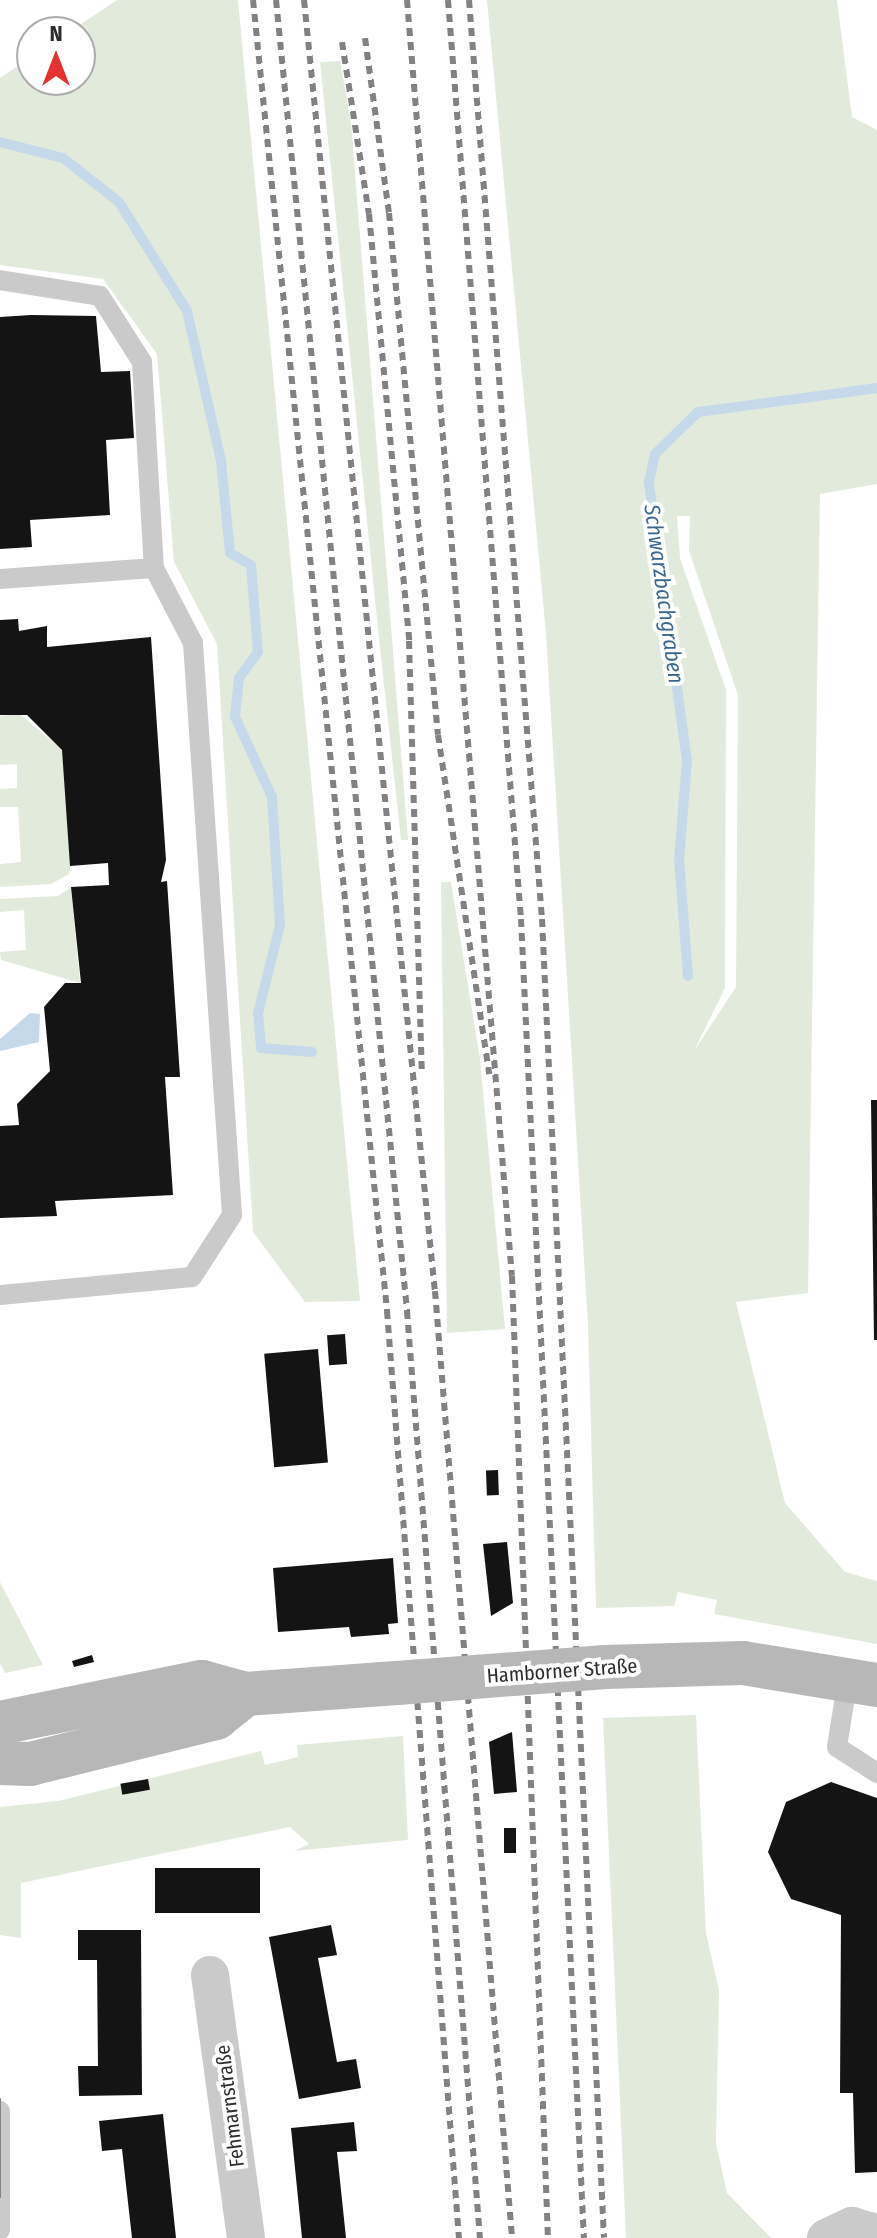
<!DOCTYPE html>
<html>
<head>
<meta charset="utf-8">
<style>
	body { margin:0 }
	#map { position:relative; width:877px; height:2238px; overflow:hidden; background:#fff; font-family:"Fira Sans Condensed",sans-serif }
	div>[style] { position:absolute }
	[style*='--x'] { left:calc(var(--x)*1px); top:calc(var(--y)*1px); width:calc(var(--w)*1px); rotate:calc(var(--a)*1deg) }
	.green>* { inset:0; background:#e2ebdb }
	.water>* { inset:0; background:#c6d9eb }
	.stream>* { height:10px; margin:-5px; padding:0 5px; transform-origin:5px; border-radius:5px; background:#c6d9eb }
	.building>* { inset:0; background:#141414; transform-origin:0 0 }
	.lane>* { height:20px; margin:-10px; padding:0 10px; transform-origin:10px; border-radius:10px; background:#cacaca }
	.street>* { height:38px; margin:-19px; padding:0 19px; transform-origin:19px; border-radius:19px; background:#cacaca }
	.secondary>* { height:44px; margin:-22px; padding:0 22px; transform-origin:22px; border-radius:22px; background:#b7b7b7 }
	.tram>* { height:2px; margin:-1px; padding:0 1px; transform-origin:1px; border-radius:1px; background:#828282 }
	.rail>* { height:6px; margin-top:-3px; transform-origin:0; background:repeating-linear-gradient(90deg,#828282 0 8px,transparent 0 14px) }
	.secondary-bridge>* { height:44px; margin:-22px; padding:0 22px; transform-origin:22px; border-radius:22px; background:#b7b7b7 }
	span { translate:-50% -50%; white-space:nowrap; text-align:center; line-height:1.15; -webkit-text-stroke:8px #fff; paint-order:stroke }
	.street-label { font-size:20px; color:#2d2d2d }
	.water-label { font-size:22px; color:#3b678f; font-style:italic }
	.north { position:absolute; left:16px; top:16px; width:80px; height:80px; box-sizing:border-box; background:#fff; border:2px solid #ababab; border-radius:50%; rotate:0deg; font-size:22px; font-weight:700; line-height:32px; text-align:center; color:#2d2d2d }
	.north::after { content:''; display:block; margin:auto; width:28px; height:36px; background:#e6322e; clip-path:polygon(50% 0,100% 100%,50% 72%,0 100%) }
</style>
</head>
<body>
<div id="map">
	<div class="green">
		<div style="clip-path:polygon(117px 0,238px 0,360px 1301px,305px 1302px,253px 1232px,217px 644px,174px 562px,157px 354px,103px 279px,0 265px,0 78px,32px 56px,32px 80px,80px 80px,80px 32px,69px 32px)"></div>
		<div style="clip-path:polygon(evenodd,487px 0,837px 0,852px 117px,877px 130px,877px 484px,820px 494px,808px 1293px,736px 1302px,785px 1503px,845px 1572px,877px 1581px,877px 1644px,714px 1614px,717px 1600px,678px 1592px,674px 1606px,596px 1608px,588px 1326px,546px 634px,487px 0,677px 516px,690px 516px,689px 551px,738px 695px,736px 987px,694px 1051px,725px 988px,726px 690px,680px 558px,677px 516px)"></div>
		<div style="clip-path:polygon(340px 61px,351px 122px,408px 840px,401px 840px,380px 648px,320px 62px)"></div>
		<div style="clip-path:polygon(20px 714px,62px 749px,72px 860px,69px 874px,51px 884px,0 887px,0 864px,21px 862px,18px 807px,0 807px,0 789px,17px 788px,17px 764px,0 765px,0 716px)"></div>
		<div style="clip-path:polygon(441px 882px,451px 882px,480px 1059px,505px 1329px,447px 1333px)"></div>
		<div style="clip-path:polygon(71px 887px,80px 983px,1px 960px,0 952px,26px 950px,24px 910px,0 912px,0 899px,58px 896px)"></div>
		<div style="clip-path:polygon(0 1582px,43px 1665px,5px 1673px,0 1664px)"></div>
		<div style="clip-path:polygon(696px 1715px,706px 1933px,719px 1990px,716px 2143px,727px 2193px,771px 2238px,626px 2238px,603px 1718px)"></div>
		<div style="clip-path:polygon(403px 1736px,408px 1840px,294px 1851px,309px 1844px,290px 1827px,21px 1883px,21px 1938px,0 1935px,0 1807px,58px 1801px,261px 1751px,265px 1765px,298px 1757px,297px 1745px)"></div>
	</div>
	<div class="water">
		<div style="clip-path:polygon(30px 1013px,40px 1014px,39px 1042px,0 1051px,0 1039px)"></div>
	</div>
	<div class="stream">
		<div style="--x:0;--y:142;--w:65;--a:14.3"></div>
		<div style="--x:63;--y:158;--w:71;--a:38.2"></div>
		<div style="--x:119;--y:202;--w:128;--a:58"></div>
		<div style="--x:187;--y:311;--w:154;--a:77.2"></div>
		<div style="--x:221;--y:461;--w:92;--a:84.4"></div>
		<div style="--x:230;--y:553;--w:24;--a:30"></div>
		<div style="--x:251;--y:565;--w:87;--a:85.4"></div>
		<div style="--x:258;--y:652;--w:32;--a:126"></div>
		<div style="--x:239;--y:678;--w:39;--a:96"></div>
		<div style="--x:235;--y:717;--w:88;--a:65.2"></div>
		<div style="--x:272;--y:797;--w:128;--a:86.4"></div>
		<div style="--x:280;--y:925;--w:91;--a:104"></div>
		<div style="--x:258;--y:1013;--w:35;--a:85"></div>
		<div style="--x:261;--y:1048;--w:51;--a:4.5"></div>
		<div style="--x:688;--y:976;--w:116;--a:-94.4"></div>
		<div style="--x:679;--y:860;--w:99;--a:-85.4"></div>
		<div style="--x:687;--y:761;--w:282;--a:-97.8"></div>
		<div style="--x:649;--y:482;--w:29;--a:-78"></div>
		<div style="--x:655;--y:454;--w:60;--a:-44.3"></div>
		<div style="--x:698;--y:412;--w:181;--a:-7.6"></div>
	</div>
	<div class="building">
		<div style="clip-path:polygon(31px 315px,96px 316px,101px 372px,130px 371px,134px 438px,106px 440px,110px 515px,30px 520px,32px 547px,0 549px,0 317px)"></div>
		<div style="clip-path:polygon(18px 619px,19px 631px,47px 626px,47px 647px,151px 637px,166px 860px,161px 882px,167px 881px,180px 1077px,165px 1077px,173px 1195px,55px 1201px,57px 1216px,0 1218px,0 1126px,19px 1125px,17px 1104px,50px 1071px,44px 1007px,65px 983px,81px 983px,71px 887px,109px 885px,108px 863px,70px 866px,62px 750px,27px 715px,0 715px,0 620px)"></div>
		<div style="clip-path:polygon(871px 1100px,877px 1100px,877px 1340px,874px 1340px)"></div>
		<div style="left:345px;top:1334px;width:30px;height:18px;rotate:86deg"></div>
		<div style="left:318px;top:1349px;width:114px;height:54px;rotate:85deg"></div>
		<div style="left:498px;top:1470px;width:25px;height:12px;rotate:88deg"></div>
		<div style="clip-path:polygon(507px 1542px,513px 1603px,491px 1616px,483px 1544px)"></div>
		<div style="clip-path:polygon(393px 1558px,398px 1623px,388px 1624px,389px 1634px,351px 1637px,349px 1627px,278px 1632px,273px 1568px)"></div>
		<div style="clip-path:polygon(92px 1655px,94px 1662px,74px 1667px,72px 1661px)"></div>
		<div style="clip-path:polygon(512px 1732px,517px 1792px,494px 1794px,489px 1742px)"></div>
		<div style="left:148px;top:1779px;width:11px;height:28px;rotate:80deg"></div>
		<div style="clip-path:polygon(831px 1782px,877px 1798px,877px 2172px,855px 2173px,853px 2093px,840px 2093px,841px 1915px,791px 1899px,768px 1852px,786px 1802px)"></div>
		<div style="left:504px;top:1828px;width:12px;height:25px"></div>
		<div style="left:260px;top:1868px;width:45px;height:105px;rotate:90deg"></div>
		<div style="clip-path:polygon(331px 1925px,337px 1955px,318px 1958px,337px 2062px,356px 2059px,361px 2088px,299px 2099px,269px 1937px)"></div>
		<div style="clip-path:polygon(78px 1930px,141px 1930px,142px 2095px,79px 2096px,78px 2066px,98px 2066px,97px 1960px,78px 1960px)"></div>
		<div style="clip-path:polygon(163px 2114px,176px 2238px,132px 2238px,122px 2149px,102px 2151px,99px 2121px)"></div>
		<div style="clip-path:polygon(354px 2122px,357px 2151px,337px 2152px,346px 2238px,302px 2238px,291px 2128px)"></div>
	</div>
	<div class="lane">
		<div style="--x:0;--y:280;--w:101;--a:9.1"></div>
		<div style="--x:100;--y:296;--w:78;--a:57.5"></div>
		<div style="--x:142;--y:362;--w:206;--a:86.7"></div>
		<div style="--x:0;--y:579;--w:154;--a:-4.1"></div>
		<div style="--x:154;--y:568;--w:85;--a:62.5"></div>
		<div style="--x:193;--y:643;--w:573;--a:86.1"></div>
		<div style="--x:232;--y:1215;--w:74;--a:122.8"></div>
		<div style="--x:192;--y:1277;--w:193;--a:174.6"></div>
		<div style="--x:848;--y:1678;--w:70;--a:99.1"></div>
		<div style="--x:837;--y:1747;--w:48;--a:33"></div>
		<div style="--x:0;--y:2111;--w:119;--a:90"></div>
	</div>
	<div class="street">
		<div style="--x:210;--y:1975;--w:265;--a:82.2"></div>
		<div style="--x:826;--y:2238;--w:29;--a:-25"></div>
		<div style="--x:852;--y:2226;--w:26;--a:16"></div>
	</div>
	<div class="secondary">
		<div style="--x:605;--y:1667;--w:138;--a:-1.7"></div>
		<div style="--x:743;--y:1663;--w:136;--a:9.3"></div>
		<div style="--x:0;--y:1723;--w:206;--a:-11.5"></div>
		<div style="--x:202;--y:1682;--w:46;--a:15.3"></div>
		<div style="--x:246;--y:1694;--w:151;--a:-4.2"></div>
		<div style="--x:0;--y:1763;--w:30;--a:2"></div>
		<div style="--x:30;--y:1764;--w:192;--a:-13.9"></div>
		<div style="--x:216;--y:1718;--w:38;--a:-39"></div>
	</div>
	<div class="tram">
		<div style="--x:0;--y:2099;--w:98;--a:90"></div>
	</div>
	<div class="rail">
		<div style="--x:253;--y:0;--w:1318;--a:84.16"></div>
		<div style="--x:387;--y:1311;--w:930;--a:85.56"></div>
		<div style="--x:276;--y:0;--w:1318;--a:84.29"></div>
		<div style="--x:407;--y:1311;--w:930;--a:85.5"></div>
		<div style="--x:304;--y:0;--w:1298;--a:84.21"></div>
		<div style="--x:435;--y:1291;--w:950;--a:85.35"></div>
		<div style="--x:407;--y:0;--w:1280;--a:85.3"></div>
		<div style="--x:512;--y:1276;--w:963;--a:87.86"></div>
		<div style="--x:448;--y:0;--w:922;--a:85.46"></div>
		<div style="--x:521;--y:919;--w:1321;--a:87.27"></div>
		<div style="--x:469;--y:0;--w:922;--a:85.46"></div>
		<div style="--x:542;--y:919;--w:1320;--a:87.31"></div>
		<div style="--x:365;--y:38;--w:177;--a:82.2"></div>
		<div style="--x:389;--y:213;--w:524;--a:84.64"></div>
		<div style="--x:438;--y:735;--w:343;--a:81.4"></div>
		<div style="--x:342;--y:42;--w:174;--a:81.1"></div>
		<div style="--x:369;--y:214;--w:429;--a:84.6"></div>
		<div style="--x:409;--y:641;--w:429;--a:88.3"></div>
	</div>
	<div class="secondary-bridge">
		<div style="--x:397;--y:1683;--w:209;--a:-4.4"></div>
	</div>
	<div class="street-label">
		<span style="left:562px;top:1671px;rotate:-4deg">Hamborner Straße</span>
		<span style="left:230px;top:2106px;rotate:-97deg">Fehmarnstraße</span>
	</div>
	<div class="water-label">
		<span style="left:664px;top:594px;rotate:82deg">Schwarzbachgraben</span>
	</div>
	<div class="north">N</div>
</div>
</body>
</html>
